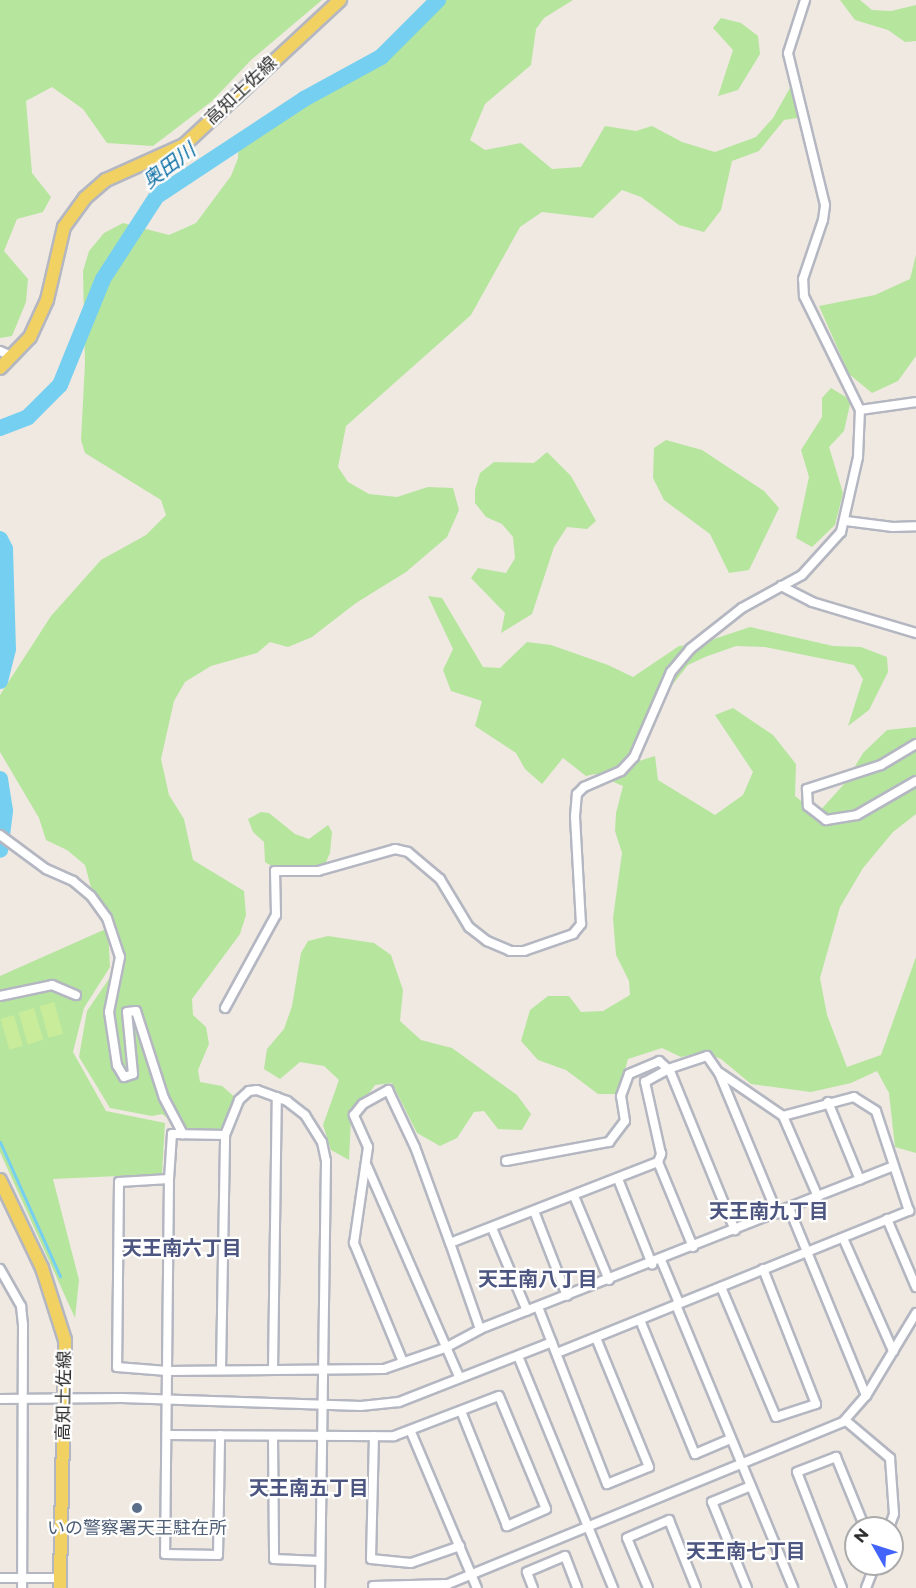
<!DOCTYPE html>
<html>
<head>
<meta charset="utf-8">
<style>
	body { margin:0 }
	#map { position:relative; width:916px; height:1588px; overflow:hidden; background:#efe9e1; font-family:Montserrat,"Noto Sans JP",sans-serif }
	div>[style] { position:absolute }
	[style*='--x'] { left:calc(var(--x)*1px); top:calc(var(--y)*1px); width:calc(var(--w)*1px); rotate:calc(var(--a)*1deg) }
	.green>* { inset:0; background:#b6e59e }
	.pitch>* { inset:0; background:#c9ec9a; transform-origin:0 0 }
	.stream>* { height:3px; margin:-1.5px; padding:0 1.5px; transform-origin:1.5px; border-radius:1.5px; background:#75cff0 }
	.river>* { height:16px; margin:-8px; padding:0 8px; transform-origin:8px; border-radius:8px; background:#75cff0 }
	.roads { filter:drop-shadow(2px 0 #b4b7c1) drop-shadow(-2px 0 #b4b7c1) drop-shadow(0 2px #b4b7c1) drop-shadow(0 -2px #b4b7c1) }
	.minor>* { height:8px; margin:-4px; padding:0 4px; transform-origin:4px; border-radius:4px; background:#fff }
	.primary>* { height:12px; margin:-6px; padding:0 6px; transform-origin:6px; border-radius:6px; background:#f2d163 }
	.dots>* { width:16px; height:16px; translate:-50% -50%; box-sizing:border-box; border:3px solid #fff; border-radius:50% }
	span { translate:-50% -50%; white-space:nowrap; text-align:center; line-height:1.15; -webkit-text-stroke:4.5px #fff; paint-order:stroke }
	.street-label { font-size:18px; color:#2e2e2e }
	.service-label { font-size:18px; color:#4e5e75 }
	.water-label { font-size:20px; color:#0d6fa3; font-style:italic }
	.neighbourhood-label { font-size:20px; color:#4d5680; font-weight:700 }
	.north { position:absolute; left:844px; top:1516px; width:60px; height:60px; box-sizing:border-box; background:#fff; border:2px solid #ababab; border-radius:50%; rotate:309deg; font-size:16px; font-weight:700; line-height:24px; text-align:center; color:#2e2e2e }
	.north::after { content:''; display:block; margin:auto; width:21px; height:27px; background:#4264fb; clip-path:polygon(50% 0,100% 100%,50% 72%,0 100%) }
</style>
</head>
<body>
<div id="map">
	<div class="green">
		<div style="clip-path:polygon(0 0,322px 0,251px 60px,212px 101px,153px 146px,107px 143px,83px 109px,52px 87px,26px 101px,32px 173px,51px 197px,43px 212px,17px 219px,4px 251px,28px 279px,26px 302px,12px 336px,0 338px)"></div>
		<div style="clip-path:polygon(427px 0,573px 0,544px 18px,536px 29px,531px 65px,485px 104px,470px 140px,485px 150px,521px 143px,552px 169px,581px 167px,605px 126px,636px 131px,652px 126px,682px 142px,715px 152px,756px 137px,773px 118px,791px 86px,798px 107px,797px 118px,784px 120px,759px 151px,732px 161px,721px 210px,704px 232px,679px 225px,641px 197px,622px 190px,593px 218px,542px 212px,520px 227px,471px 315px,346px 426px,338px 467px,348px 482px,369px 494px,397px 497px,428px 487px,453px 488px,459px 510px,447px 537px,406px 572px,356px 603px,312px 637px,288px 647px,270px 642px,257px 653px,211px 666px,185px 682px,174px 701px,161px 759px,169px 795px,184px 819px,193px 860px,244px 891px,246px 915px,240px 934px,192px 999px,193px 1015px,206px 1027px,209px 1044px,198px 1070px,200px 1082px,222px 1086px,237px 1099px,221px 1131px,185px 1130px,162px 1114px,152px 1116px,110px 1108px,79px 1057px,87px 1011px,113px 973px,121px 950px,114px 928px,97px 910px,85px 865px,67px 850px,46px 840px,39px 818px,0 752px,0 695px,51px 616px,101px 560px,146px 535px,166px 515px,161px 500px,85px 453px,81px 440px,85px 363px,83px 271px,89px 251px,104px 233px,123px 223px,169px 235px,196px 223px,231px 176px,238px 158px,239px 136px,315px 93px,366px 70px,398px 43px)"></div>
		<div style="clip-path:polygon(840px 0,860px 0,872px 10px,891px 11px,916px 5px,916px 41px,905px 42px,888px 30px,855px 20px)"></div>
		<div style="clip-path:polygon(721px 18px,741px 23px,758px 36px,760px 54px,738px 90px,718px 96px,733px 50px,713px 28px)"></div>
		<div style="clip-path:polygon(916px 255px,916px 356px,898px 381px,872px 393px,849px 374px,819px 306px,875px 295px,910px 279px)"></div>
		<div style="clip-path:polygon(831px 388px,851px 400px,844px 431px,829px 447px,843px 493px,835px 525px,812px 547px,796px 538px,809px 477px,801px 450px,822px 417px,822px 398px)"></div>
		<div style="clip-path:polygon(666px 440px,702px 450px,764px 491px,779px 508px,749px 570px,729px 573px,710px 534px,664px 500px,653px 478px,654px 448px)"></div>
		<div style="clip-path:polygon(547px 452px,571px 476px,596px 521px,587px 529px,567px 527px,554px 547px,532px 614px,501px 633px,505px 613px,471px 578px,478px 568px,506px 573px,515px 558px,513px 537px,502px 524px,486px 517px,475px 503px,475px 490px,480px 473px,494px 462px,534px 463px)"></div>
		<div style="clip-path:polygon(428px 596px,442px 598px,483px 667px,500px 668px,527px 642px,551px 645px,608px 665px,633px 677px,679px 646px,699px 644px,750px 627px,833px 646px,861px 647px,887px 657px,888px 672px,869px 710px,848px 726px,863px 679px,854px 665px,765px 647px,736px 646px,705px 657px,688px 665px,658px 703px,649px 736px,631px 751px,636px 762px,655px 756px,658px 780px,715px 815px,743px 795px,753px 772px,715px 715px,733px 708px,773px 735px,796px 764px,795px 796px,817px 814px,845px 783px,863px 753px,887px 730px,916px 727px,916px 814px,893px 832px,863px 868px,840px 907px,820px 978px,827px 1015px,847px 1067px,881px 1055px,916px 957px,916px 1153px,895px 1147px,889px 1093px,877px 1071px,851px 1083px,811px 1092px,751px 1084px,721px 1059px,704px 1052px,681px 1057px,662px 1048px,628px 1059px,618px 1094px,598px 1094px,566px 1070px,538px 1060px,521px 1041px,530px 1010px,548px 996px,569px 996px,581px 1012px,603px 1011px,630px 995px,629px 981px,616px 955px,613px 918px,622px 853px,615px 831px,616px 813px,623px 786px,595px 774px,586px 776px,563px 758px,542px 784px,525px 769px,516px 753px,475px 726px,482px 701px,451px 691px,443px 670px,453px 649px)"></div>
		<div style="clip-path:polygon(261px 812px,269px 813px,295px 834px,309px 839px,328px 825px,332px 832px,330px 853px,322px 871px,278px 870px,265px 862px,264px 842px,253px 832px,248px 819px)"></div>
		<div style="clip-path:polygon(108px 928px,110px 967px,84px 1008px,73px 1052px,106px 1111px,165px 1123px,162px 1174px,53px 1179px,79px 1280px,75px 1318px,0 1152px,0 976px)"></div>
		<div style="clip-path:polygon(328px 936px,374px 943px,391px 955px,403px 990px,400px 1021px,421px 1040px,452px 1048px,517px 1095px,531px 1114px,522px 1130px,498px 1129px,484px 1111px,474px 1112px,457px 1138px,440px 1146px,417px 1133px,392px 1083px,375px 1085px,351px 1118px,349px 1160px,331px 1150px,323px 1125px,339px 1080px,324px 1066px,300px 1062px,280px 1079px,264px 1069px,267px 1049px,284px 1029px,292px 1006px,301px 953px,308px 941px)"></div>
	</div>
	<div class="pitch">
		<div style="left:54px;top:1002px;width:33px;height:15px;rotate:74deg"></div>
		<div style="left:34px;top:1008px;width:33px;height:16px;rotate:74deg"></div>
		<div style="left:14px;top:1015px;width:32px;height:14px;rotate:74deg"></div>
	</div>
	<div class="stream">
		<div style="--x:0;--y:1142;--w:147;--a:65.9"></div>
	</div>
	<div class="river">
		<div style="--x:0;--y:428;--w:30;--a:-21"></div>
		<div style="--x:28;--y:417;--w:45;--a:-45"></div>
		<div style="--x:60;--y:385;--w:114;--a:-67.9"></div>
		<div style="--x:103;--y:279;--w:99;--a:-57"></div>
		<div style="--x:157;--y:196;--w:176;--a:-33.4"></div>
		<div style="--x:304;--y:99;--w:88;--a:-28.6"></div>
		<div style="--x:381;--y:57;--w:81;--a:-45"></div>
		<div style="--x:0;--y:539;--w:11;--a:63"></div>
		<div style="--x:5;--y:549;--w:100;--a:88.3"></div>
		<div style="--x:8;--y:649;--w:33;--a:104"></div>
		<div style="--x:0;--y:779;--w:32;--a:81"></div>
		<div style="--x:5;--y:811;--w:39;--a:97"></div>
	</div>
	<div class="roads">
		<div class="minor">
			<div style="--x:0;--y:351;--w:12;--a:24"></div>
			<div style="--x:860;--y:410;--w:57;--a:-8.1"></div>
			<div style="--x:846;--y:521;--w:47;--a:7.3"></div>
			<div style="--x:893;--y:527;--w:23;--a:-2"></div>
			<div style="--x:781;--y:586;--w:35;--a:27"></div>
			<div style="--x:812;--y:602;--w:109;--a:16.6"></div>
			<div style="--x:916;--y:744;--w:41;--a:149"></div>
			<div style="--x:881;--y:765;--w:78;--a:162"></div>
			<div style="--x:807;--y:789;--w:17;--a:87"></div>
			<div style="--x:808;--y:806;--w:23;--a:38"></div>
			<div style="--x:826;--y:820;--w:31;--a:-9"></div>
			<div style="--x:857;--y:815;--w:68;--a:-30"></div>
			<div style="--x:0;--y:835;--w:57;--a:36.5"></div>
			<div style="--x:46;--y:869;--w:30;--a:24"></div>
			<div style="--x:73;--y:881;--w:23;--a:40"></div>
			<div style="--x:91;--y:896;--w:27;--a:54"></div>
			<div style="--x:107;--y:918;--w:41;--a:71.6"></div>
			<div style="--x:120;--y:957;--w:56;--a:101.3"></div>
			<div style="--x:109;--y:1012;--w:54;--a:81.4"></div>
			<div style="--x:117;--y:1065;--w:14;--a:60"></div>
			<div style="--x:124;--y:1077;--w:9;--a:-18"></div>
			<div style="--x:133;--y:1074;--w:62;--a:-95.5"></div>
			<div style="--x:127;--y:1012;--w:9;--a:-6"></div>
			<div style="--x:136;--y:1011;--w:91;--a:72.2"></div>
			<div style="--x:164;--y:1098;--w:41;--a:62.2"></div>
			<div style="--x:0;--y:996;--w:53;--a:-11.9"></div>
			<div style="--x:52;--y:985;--w:26;--a:23"></div>
			<div style="--x:225;--y:1008;--w:106;--a:-61.3"></div>
			<div style="--x:276;--y:915;--w:44;--a:-91.3"></div>
			<div style="--x:275;--y:871;--w:43;--a:0"></div>
			<div style="--x:318;--y:871;--w:80;--a:-15.9"></div>
			<div style="--x:395;--y:849;--w:13;--a:13"></div>
			<div style="--x:408;--y:852;--w:42;--a:40.2"></div>
			<div style="--x:440;--y:879;--w:56;--a:58.9"></div>
			<div style="--x:469;--y:927;--w:23;--a:38"></div>
			<div style="--x:487;--y:941;--w:25;--a:23"></div>
			<div style="--x:510;--y:951;--w:14;--a:0"></div>
			<div style="--x:524;--y:951;--w:52;--a:-19.1"></div>
			<div style="--x:573;--y:934;--w:13;--a:-51"></div>
			<div style="--x:581;--y:924;--w:108;--a:-93.2"></div>
			<div style="--x:575;--y:816;--w:22;--a:-85"></div>
			<div style="--x:577;--y:794;--w:10;--a:-45"></div>
			<div style="--x:584;--y:787;--w:40;--a:-23.4"></div>
			<div style="--x:621;--y:771;--w:19;--a:-47"></div>
			<div style="--x:634;--y:757;--w:93;--a:-66.5"></div>
			<div style="--x:671;--y:672;--w:30;--a:-50"></div>
			<div style="--x:690;--y:649;--w:66;--a:-38.3"></div>
			<div style="--x:742;--y:608;--w:68;--a:-28.8"></div>
			<div style="--x:802;--y:575;--w:58;--a:-47.8"></div>
			<div style="--x:841;--y:532;--w:77;--a:-77.2"></div>
			<div style="--x:858;--y:457;--w:47;--a:-87.6"></div>
			<div style="--x:860;--y:410;--w:127;--a:-116.2"></div>
			<div style="--x:804;--y:296;--w:17;--a:-93"></div>
			<div style="--x:803;--y:279;--w:62;--a:-71.3"></div>
			<div style="--x:823;--y:220;--w:15;--a:-82"></div>
			<div style="--x:825;--y:205;--w:156;--a:-103.7"></div>
			<div style="--x:788;--y:53;--w:56;--a:-72.2"></div>
			<div style="--x:670;--y:1071;--w:172;--a:67.8"></div>
			<div style="--x:828;--y:1102;--w:84;--a:67.7"></div>
			<div style="--x:783;--y:1116;--w:88;--a:66.6"></div>
			<div style="--x:225;--y:1135;--w:53;--a:-178.9"></div>
			<div style="--x:172;--y:1134;--w:45;--a:93.8"></div>
			<div style="--x:169;--y:1179;--w:50;--a:176.6"></div>
			<div style="--x:119;--y:1182;--w:185;--a:90.6"></div>
			<div style="--x:117;--y:1367;--w:50;--a:4.6"></div>
			<div style="--x:167;--y:1371;--w:217;--a:-0.5"></div>
			<div style="--x:384;--y:1369;--w:65;--a:-19"></div>
			<div style="--x:445;--y:1348;--w:40;--a:-28"></div>
			<div style="--x:480;--y:1329;--w:444;--a:-21.5"></div>
			<div style="--x:506;--y:1161;--w:105;--a:-10.5"></div>
			<div style="--x:609;--y:1142;--w:26;--a:-53"></div>
			<div style="--x:625;--y:1121;--w:25;--a:-99"></div>
			<div style="--x:621;--y:1096;--w:23;--a:-70"></div>
			<div style="--x:629;--y:1074;--w:33;--a:-23"></div>
			<div style="--x:659;--y:1061;--w:12;--a:42"></div>
			<div style="--x:658;--y:1162;--w:92;--a:67.6"></div>
			<div style="--x:367;--y:1166;--w:230;--a:66.4"></div>
			<div style="--x:169;--y:1179;--w:375;--a:90.6"></div>
			<div style="--x:165;--y:1554;--w:53;--a:1.1"></div>
			<div style="--x:218;--y:1555;--w:120;--a:-89"></div>
			<div style="--x:618;--y:1179;--w:92;--a:68.2"></div>
			<div style="--x:574;--y:1196;--w:91;--a:67.4"></div>
			<div style="--x:789;--y:1208;--w:203;--a:67.7"></div>
			<div style="--x:534;--y:1211;--w:91;--a:68.8"></div>
			<div style="--x:887;--y:1219;--w:74;--a:66.9"></div>
			<div style="--x:492;--y:1228;--w:90;--a:67.1"></div>
			<div style="--x:843;--y:1238;--w:124;--a:66.1"></div>
			<div style="--x:450;--y:1243;--w:91;--a:70.8"></div>
			<div style="--x:661;--y:1260;--w:47;--a:67.3"></div>
			<div style="--x:0;--y:1269;--w:43;--a:60.4"></div>
			<div style="--x:21;--y:1306;--w:18;--a:84"></div>
			<div style="--x:23;--y:1324;--w:264;--a:90.2"></div>
			<div style="--x:721;--y:1287;--w:141;--a:67.1"></div>
			<div style="--x:776;--y:1417;--w:42;--a:-18"></div>
			<div style="--x:816;--y:1404;--w:145;--a:-111.4"></div>
			<div style="--x:676;--y:1305;--w:306;--a:67.5"></div>
			<div style="--x:538;--y:1307;--w:190;--a:68.7"></div>
			<div style="--x:607;--y:1484;--w:45;--a:-22"></div>
			<div style="--x:649;--y:1467;--w:139;--a:-112.3"></div>
			<div style="--x:640;--y:1320;--w:145;--a:67.7"></div>
			<div style="--x:695;--y:1454;--w:39;--a:-23"></div>
			<div style="--x:557;--y:1353;--w:380;--a:-22"></div>
			<div style="--x:909;--y:1211;--w:105;--a:-108.3"></div>
			<div style="--x:876;--y:1111;--w:26;--a:-148"></div>
			<div style="--x:854;--y:1097;--w:73;--a:165"></div>
			<div style="--x:783;--y:1116;--w:76;--a:-145.7"></div>
			<div style="--x:518;--y:1356;--w:251;--a:67.7"></div>
			<div style="--x:403;--y:1362;--w:129;--a:-112.4"></div>
			<div style="--x:354;--y:1243;--w:97;--a:-81.7"></div>
			<div style="--x:368;--y:1147;--w:35;--a:-114"></div>
			<div style="--x:354;--y:1115;--w:14;--a:-51"></div>
			<div style="--x:363;--y:1104;--w:29;--a:-29"></div>
			<div style="--x:388;--y:1090;--w:63;--a:64.7"></div>
			<div style="--x:415;--y:1147;--w:102;--a:70"></div>
			<div style="--x:450;--y:1243;--w:223;--a:-21.3"></div>
			<div style="--x:658;--y:1162;--w:9;--a:-69"></div>
			<div style="--x:661;--y:1154;--w:74;--a:-102.5"></div>
			<div style="--x:645;--y:1082;--w:26;--a:-29"></div>
			<div style="--x:668;--y:1069;--w:41;--a:-18.4"></div>
			<div style="--x:707;--y:1056;--w:21;--a:55"></div>
			<div style="--x:719;--y:1073;--w:152;--a:67.5"></div>
			<div style="--x:221;--y:1370;--w:235;--a:-89"></div>
			<div style="--x:225;--y:1135;--w:38;--a:-68"></div>
			<div style="--x:239;--y:1100;--w:13;--a:-42"></div>
			<div style="--x:249;--y:1091;--w:8;--a:-7"></div>
			<div style="--x:257;--y:1090;--w:32;--a:20"></div>
			<div style="--x:287;--y:1101;--w:23;--a:38"></div>
			<div style="--x:305;--y:1115;--w:32;--a:58"></div>
			<div style="--x:322;--y:1142;--w:19;--a:78"></div>
			<div style="--x:326;--y:1161;--w:427;--a:90.8"></div>
			<div style="--x:273;--y:1370;--w:273;--a:-89.2"></div>
			<div style="--x:0;--y:1399;--w:122;--a:-0.5"></div>
			<div style="--x:122;--y:1398;--w:239;--a:1.9"></div>
			<div style="--x:361;--y:1406;--w:38;--a:-6"></div>
			<div style="--x:399;--y:1402;--w:164;--a:-21.4"></div>
			<div style="--x:845;--y:1420;--w:59;--a:40.2"></div>
			<div style="--x:890;--y:1458;--w:56;--a:85.9"></div>
			<div style="--x:894;--y:1514;--w:15;--a:110"></div>
			<div style="--x:411;--y:1432;--w:169;--a:67.1"></div>
			<div style="--x:167;--y:1435;--w:227;--a:0.3"></div>
			<div style="--x:394;--y:1436;--w:112;--a:-20.9"></div>
			<div style="--x:499;--y:1396;--w:122;--a:67.4"></div>
			<div style="--x:546;--y:1509;--w:43;--a:156.4"></div>
			<div style="--x:507;--y:1526;--w:124;--a:-111.8"></div>
			<div style="--x:273;--y:1436;--w:123;--a:89.5"></div>
			<div style="--x:274;--y:1559;--w:46;--a:2.5"></div>
			<div style="--x:374;--y:1436;--w:123;--a:91.4"></div>
			<div style="--x:371;--y:1559;--w:40;--a:5.7"></div>
			<div style="--x:411;--y:1563;--w:52;--a:-19.1"></div>
			<div style="--x:0;--y:1578;--w:60;--a:0"></div>
			<div style="--x:373;--y:1586;--w:75;--a:-1.5"></div>
			<div style="--x:448;--y:1584;--w:427;--a:-22.3"></div>
			<div style="--x:843;--y:1422;--w:35;--a:-49"></div>
			<div style="--x:866;--y:1396;--w:97;--a:-58.9"></div>
			<div style="--x:533;--y:1588;--w:17;--a:-111"></div>
			<div style="--x:527;--y:1572;--w:41;--a:-22.8"></div>
			<div style="--x:565;--y:1556;--w:34;--a:69"></div>
			<div style="--x:648;--y:1588;--w:54;--a:-112.8"></div>
			<div style="--x:627;--y:1538;--w:46;--a:-23.2"></div>
			<div style="--x:669;--y:1520;--w:73;--a:68.3"></div>
			<div style="--x:747;--y:1588;--w:93;--a:-112.1"></div>
			<div style="--x:712;--y:1502;--w:42;--a:-22.3"></div>
			<div style="--x:842;--y:1588;--w:124;--a:-111.2"></div>
			<div style="--x:797;--y:1472;--w:42;--a:-21"></div>
			<div style="--x:836;--y:1457;--w:77;--a:67.8"></div>
			<div style="--x:866;--y:1588;--w:26;--a:-69"></div>
		</div>
		<div class="primary">
			<div style="--x:0;--y:368;--w:43;--a:-45.9"></div>
			<div style="--x:30;--y:337;--w:41;--a:-65.3"></div>
			<div style="--x:47;--y:300;--w:75;--a:-76.9"></div>
			<div style="--x:64;--y:227;--w:36;--a:-54"></div>
			<div style="--x:85;--y:198;--w:28;--a:-41"></div>
			<div style="--x:106;--y:180;--w:85;--a:-24.2"></div>
			<div style="--x:184;--y:145;--w:213;--a:-42.9"></div>
			<div style="--x:0;--y:1180;--w:98;--a:64.5"></div>
			<div style="--x:42;--y:1268;--w:76;--a:72.3"></div>
			<div style="--x:65;--y:1340;--w:248;--a:91.2"></div>
		</div>
	</div>
	<div class="dots">
		<div style="left:137px;top:1508px;background:#5c6f8a"></div>
	</div>
	<div class="street-label">
		<span style="left:241px;top:91px;rotate:-43deg">高知土佐線</span>
		<span style="left:64px;top:1396px;rotate:-89deg">高知土佐線</span>
	</div>
	<div class="service-label">
		<span style="left:137px;top:1528px">いの警察署天王駐在所</span>
	</div>
	<div class="water-label">
		<span style="left:169px;top:166px;rotate:-37deg">奥田川</span>
	</div>
	<div class="neighbourhood-label">
		<span style="left:769px;top:1211px">天王南九丁目</span>
		<span style="left:182px;top:1248px">天王南六丁目</span>
		<span style="left:538px;top:1279px">天王南八丁目</span>
		<span style="left:309px;top:1488px">天王南五丁目</span>
		<span style="left:746px;top:1551px">天王南七丁目</span>
	</div>
	<div class="north">N</div>
</div>
</body>
</html>
